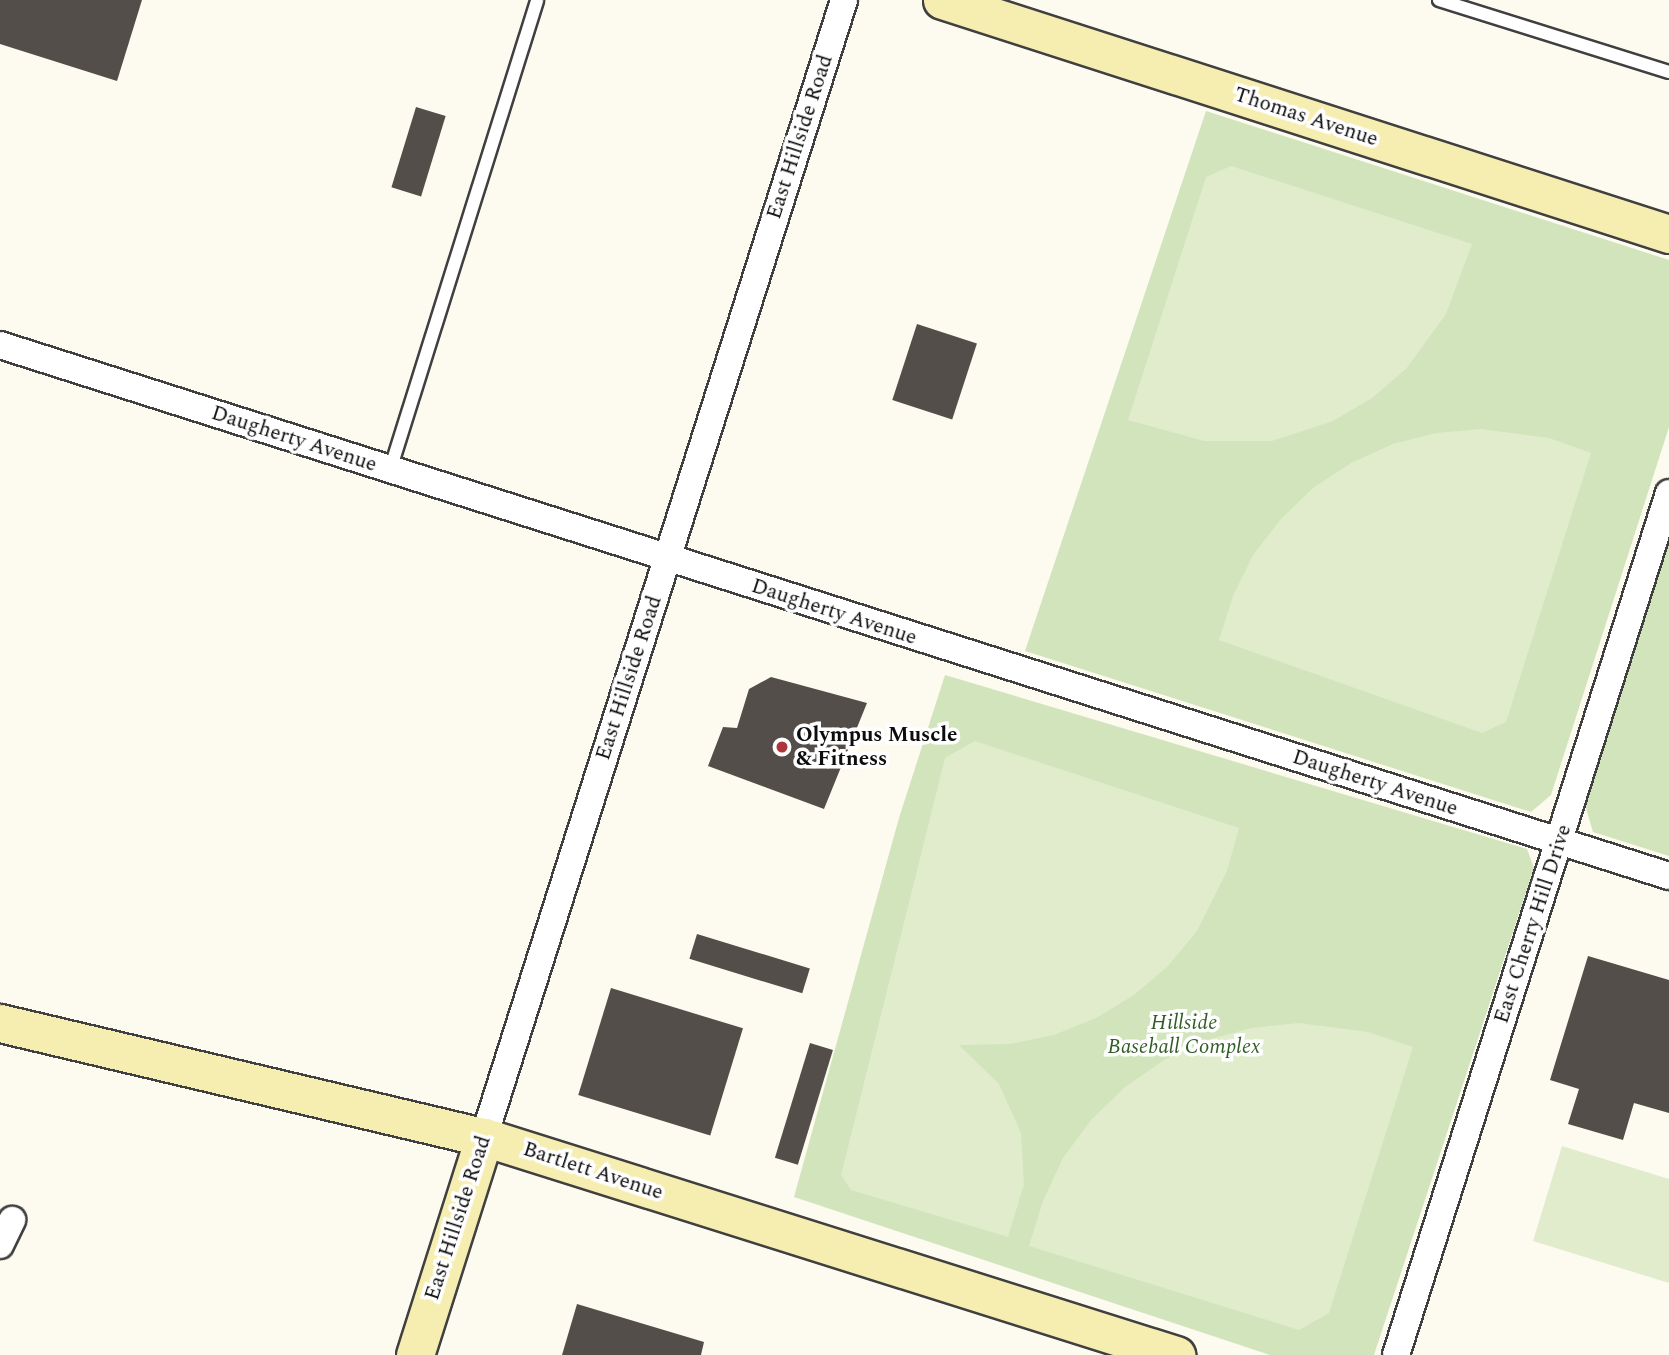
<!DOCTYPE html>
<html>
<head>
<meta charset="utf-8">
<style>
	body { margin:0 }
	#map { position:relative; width:1669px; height:1355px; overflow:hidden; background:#fdfaef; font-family:Spectral,serif }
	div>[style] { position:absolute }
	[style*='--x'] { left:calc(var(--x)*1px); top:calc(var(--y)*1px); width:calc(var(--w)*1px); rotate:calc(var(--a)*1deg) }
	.green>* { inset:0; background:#d1e4bc }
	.pitch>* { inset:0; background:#e1eccd }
	.building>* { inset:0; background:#544e4a; transform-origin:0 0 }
	.roads { filter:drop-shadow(2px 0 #404040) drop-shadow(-2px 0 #404040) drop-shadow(0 2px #404040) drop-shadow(0 -2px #404040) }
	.lane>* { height:12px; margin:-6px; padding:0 6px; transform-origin:6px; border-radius:6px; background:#fff }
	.street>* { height:26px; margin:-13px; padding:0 13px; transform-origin:13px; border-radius:13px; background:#fff }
	.secondary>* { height:37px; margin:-18.5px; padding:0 18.5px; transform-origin:18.5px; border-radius:18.5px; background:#f6eeb1 }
	.dots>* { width:19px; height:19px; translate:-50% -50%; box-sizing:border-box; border:4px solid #fff; border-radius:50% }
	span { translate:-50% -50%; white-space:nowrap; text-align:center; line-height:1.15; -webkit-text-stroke:7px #fff; paint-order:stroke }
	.street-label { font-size:21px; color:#0d0d0d }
	.poi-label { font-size:21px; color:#0d0d0d; font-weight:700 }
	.left { translate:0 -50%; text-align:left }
	.park-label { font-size:21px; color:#315d25; font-style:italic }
</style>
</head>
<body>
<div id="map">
	<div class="green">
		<div style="clip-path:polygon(1206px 111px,1669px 260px,1669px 427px,1551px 795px,1531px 812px,1025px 651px)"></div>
		<div style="clip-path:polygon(1669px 540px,1669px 856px,1593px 832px,1585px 805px)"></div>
		<div style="clip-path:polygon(945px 675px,1527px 849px,1534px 868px,1374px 1355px,1270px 1355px,794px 1197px,899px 818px)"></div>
	</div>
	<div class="pitch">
		<div style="clip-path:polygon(1231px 166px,1472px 244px,1446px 314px,1406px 369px,1372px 398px,1333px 421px,1272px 441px,1204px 441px,1128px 420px,1206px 177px)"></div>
		<div style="clip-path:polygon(1481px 429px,1549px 438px,1591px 453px,1506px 722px,1482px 733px,1219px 640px,1233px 596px,1253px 555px,1281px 519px,1313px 488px,1351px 463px,1393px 444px,1436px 433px)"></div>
		<div style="clip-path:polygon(975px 741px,1239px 828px,1227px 871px,1197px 931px,1168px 966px,1134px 995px,1096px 1018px,1054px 1035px,1010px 1044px,959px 1045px,999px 1084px,1021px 1133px,1024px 1184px,1008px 1237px,851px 1190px,841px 1175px,945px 758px)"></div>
		<div style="clip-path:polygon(1299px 1023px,1368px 1032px,1413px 1047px,1329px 1313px,1299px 1330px,1029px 1246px,1043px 1201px,1063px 1158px,1091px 1120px,1125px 1087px,1164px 1060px,1206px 1040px,1252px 1028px)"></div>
		<div style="clip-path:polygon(1562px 1146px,1669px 1179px,1669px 1283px,1533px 1241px)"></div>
	</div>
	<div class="building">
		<div style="clip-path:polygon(0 0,142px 0,117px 81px,0 44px)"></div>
		<div style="left:416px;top:107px;width:31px;height:84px;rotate:17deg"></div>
		<div style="left:917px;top:324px;width:63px;height:80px;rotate:18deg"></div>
		<div style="clip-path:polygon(771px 677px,867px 703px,824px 809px,708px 766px,723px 727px,737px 728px,749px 689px)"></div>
		<div style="left:697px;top:934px;width:118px;height:26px;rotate:17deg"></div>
		<div style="clip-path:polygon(1588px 956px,1669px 980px,1669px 1113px,1634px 1103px,1623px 1140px,1568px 1124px,1579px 1089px,1550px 1080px)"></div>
		<div style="left:611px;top:988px;width:138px;height:112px;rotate:17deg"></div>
		<div style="left:810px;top:1043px;width:24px;height:120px;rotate:17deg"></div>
		<div style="clip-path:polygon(577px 1304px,704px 1342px,701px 1355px,562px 1355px)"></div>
	</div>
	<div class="roads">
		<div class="lane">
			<div style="--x:1439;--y:0;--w:241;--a:17.4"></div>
			<div style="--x:390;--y:470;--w:492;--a:-72.6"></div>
		</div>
		<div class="street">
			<div style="--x:0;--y:345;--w:1751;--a:17.65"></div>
			<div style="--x:484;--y:1137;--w:1193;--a:-72.43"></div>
			<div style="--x:0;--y:1245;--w:28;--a:-64"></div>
			<div style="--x:1396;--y:1355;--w:904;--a:-72.43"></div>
		</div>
		<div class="secondary">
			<div style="--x:942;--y:0;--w:764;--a:17.84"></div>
			<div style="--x:0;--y:1023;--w:497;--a:13.3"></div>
			<div style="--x:484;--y:1137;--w:726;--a:17.49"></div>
			<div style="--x:415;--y:1355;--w:229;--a:-72.4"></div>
		</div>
	</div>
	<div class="dots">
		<div style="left:782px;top:747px;background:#ad353b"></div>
	</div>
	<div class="street-label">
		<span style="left:1306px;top:117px;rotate:18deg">Thomas Avenue</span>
		<span style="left:800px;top:137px;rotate:-72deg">East Hillside Road</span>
		<span style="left:294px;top:439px;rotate:18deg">Daugherty Avenue</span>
		<span style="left:834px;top:612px;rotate:18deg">Daugherty Avenue</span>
		<span style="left:629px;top:678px;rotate:-72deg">East Hillside Road</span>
		<span style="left:1375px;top:783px;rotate:18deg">Daugherty Avenue</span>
		<span style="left:1533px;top:924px;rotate:-72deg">East Cherry Hill Drive</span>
		<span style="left:593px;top:1171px;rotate:18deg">Bartlett Avenue</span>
		<span style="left:458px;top:1218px;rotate:-72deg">East Hillside Road</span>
	</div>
	<div class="poi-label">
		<span class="left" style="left:796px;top:747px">Olympus Muscle<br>&amp; Fitness</span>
	</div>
	<div class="park-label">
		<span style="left:1184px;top:1035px">Hillside<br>Baseball Complex</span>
	</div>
</div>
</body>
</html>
